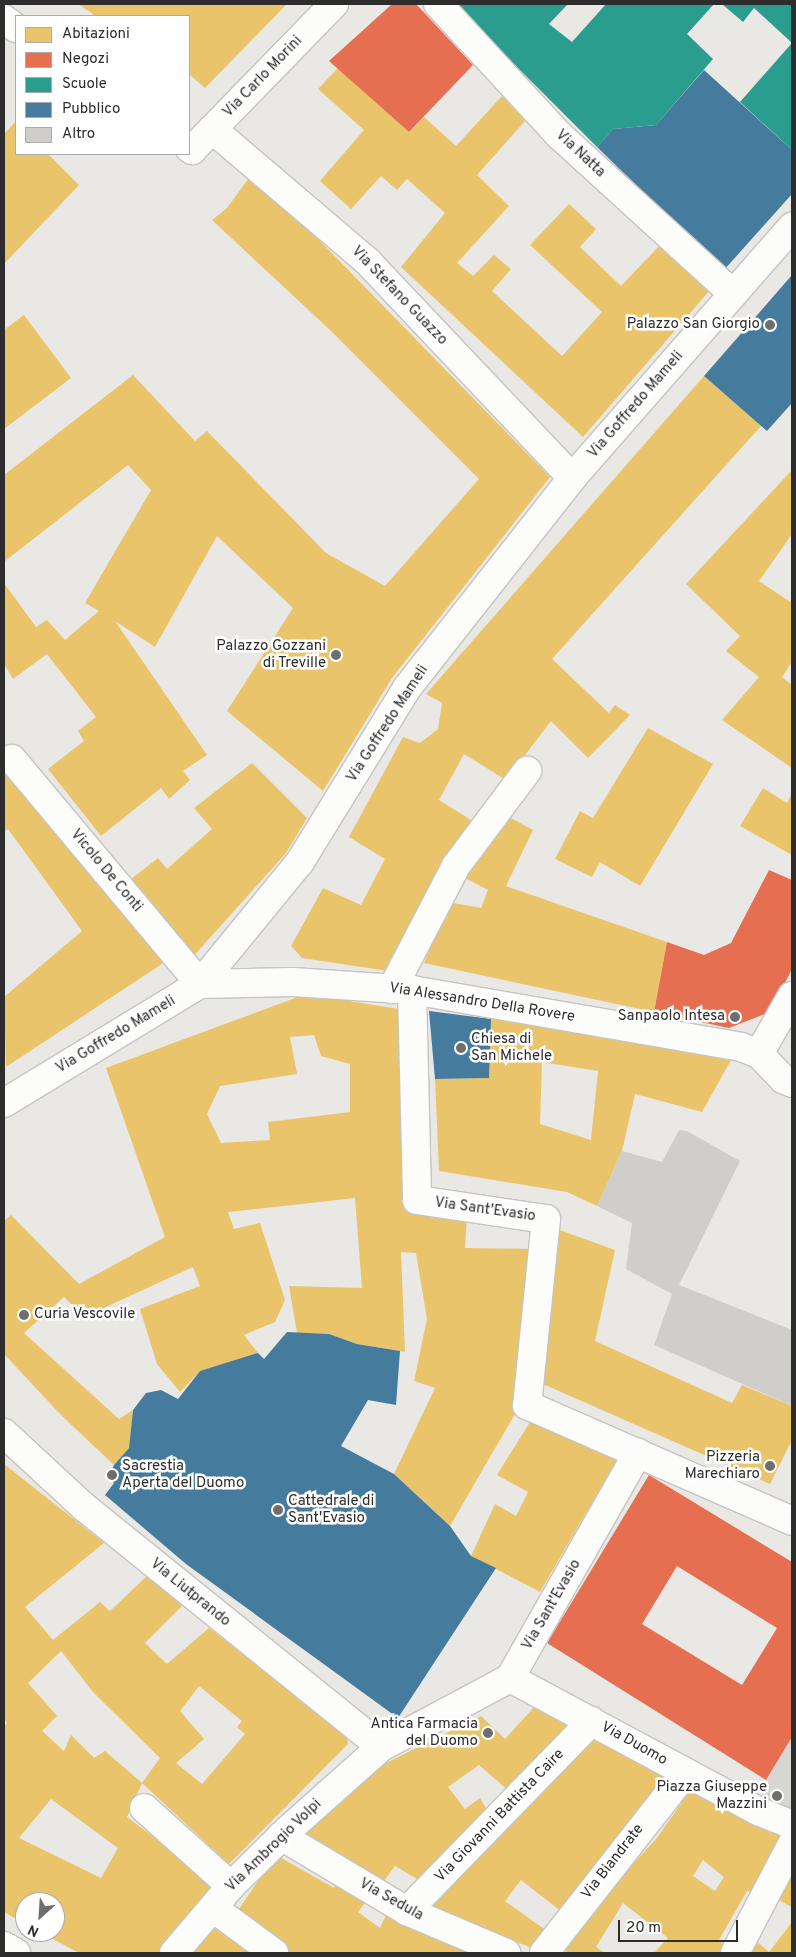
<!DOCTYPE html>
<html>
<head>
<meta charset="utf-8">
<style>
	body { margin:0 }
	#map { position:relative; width:796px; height:1957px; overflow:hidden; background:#eae8e4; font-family:Overpass,sans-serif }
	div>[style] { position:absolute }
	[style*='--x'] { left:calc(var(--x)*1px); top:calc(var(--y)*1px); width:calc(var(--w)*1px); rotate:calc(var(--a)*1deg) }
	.plaza>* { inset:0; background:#d8d6d2 }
	.homes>* { inset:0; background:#e9c46a }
	.shops>* { inset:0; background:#e76f51 }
	.schools>* { inset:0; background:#2a9d8f }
	.public>* { inset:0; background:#457b9d }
	.building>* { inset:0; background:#cfceca }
	.roads { filter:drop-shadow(1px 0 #c4c4c3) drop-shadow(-1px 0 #c4c4c3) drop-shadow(0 1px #c4c4c3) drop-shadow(0 -1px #c4c4c3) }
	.minor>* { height:28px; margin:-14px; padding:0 14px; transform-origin:14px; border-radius:14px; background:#fcfcfb }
	.dots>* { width:14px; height:14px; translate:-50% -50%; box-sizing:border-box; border:2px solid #fff; border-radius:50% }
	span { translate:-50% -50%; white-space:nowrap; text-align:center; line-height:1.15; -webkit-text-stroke:5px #fff; paint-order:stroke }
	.street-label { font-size:15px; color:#2d2d2d }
	.poi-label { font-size:15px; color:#2d2d2d }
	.right { translate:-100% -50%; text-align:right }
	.left { translate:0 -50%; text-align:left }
	.frame { position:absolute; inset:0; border:5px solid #2d2d2d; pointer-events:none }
	.legend { position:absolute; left:15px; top:15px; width:175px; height:140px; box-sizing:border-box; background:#fff; border:1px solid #ababab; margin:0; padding:6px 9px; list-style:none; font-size:15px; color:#2d2d2d }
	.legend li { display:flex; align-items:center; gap:10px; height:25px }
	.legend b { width:25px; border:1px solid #ababab }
	.north { position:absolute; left:15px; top:1892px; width:50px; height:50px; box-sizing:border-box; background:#fff; border:1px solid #ababab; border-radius:50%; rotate:206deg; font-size:14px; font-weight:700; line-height:20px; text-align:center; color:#2d2d2d }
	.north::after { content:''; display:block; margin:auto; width:18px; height:22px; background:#6f6e6d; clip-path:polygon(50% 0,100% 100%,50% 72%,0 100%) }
	.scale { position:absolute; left:618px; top:1920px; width:120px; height:22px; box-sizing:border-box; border:2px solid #2d2d2d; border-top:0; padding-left:6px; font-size:15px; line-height:18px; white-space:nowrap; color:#2d2d2d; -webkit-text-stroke:4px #fff; paint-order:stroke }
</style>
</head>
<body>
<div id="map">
	<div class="plaza">
		<div style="clip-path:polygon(792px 1737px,792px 1833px,757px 1816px,766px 1780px)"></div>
	</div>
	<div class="homes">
		<div style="clip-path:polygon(78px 4px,287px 4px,205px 88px,189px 74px,189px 16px,91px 16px,93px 14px)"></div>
		<div style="clip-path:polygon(338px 68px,409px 132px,424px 117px,456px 146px,502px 96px,525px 121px,477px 175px,509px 206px,457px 263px,473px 276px,494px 255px,511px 269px,492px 291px,562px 356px,602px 312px,530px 245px,569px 204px,596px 229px,580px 247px,621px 286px,659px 246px,710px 290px,583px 437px,401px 267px,445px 213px,407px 179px,397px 190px,381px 176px,351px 209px,320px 181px,364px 130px,318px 89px)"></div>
		<div style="clip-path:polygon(16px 121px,16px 154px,48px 154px,79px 185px,4px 264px,4px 134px)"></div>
		<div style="clip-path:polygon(249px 178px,284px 204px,550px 477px,392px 678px,323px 791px,227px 711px,293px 608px,217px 536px,155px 647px,115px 621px,207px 755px,183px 771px,190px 780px,169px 799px,161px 788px,101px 836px,48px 769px,84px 741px,78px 731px,96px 717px,47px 654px,13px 679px,4px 664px,4px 583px,36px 627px,47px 620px,65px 640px,99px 611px,85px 603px,151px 490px,128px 465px,4px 562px,4px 475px,133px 375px,195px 441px,207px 431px,326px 553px,385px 586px,479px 479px,330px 330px,212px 220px,227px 208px)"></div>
		<div style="clip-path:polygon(24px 315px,71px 378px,4px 429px,4px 330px)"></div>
		<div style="clip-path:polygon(704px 376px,761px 426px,552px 659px,609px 713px,615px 705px,630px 715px,588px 758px,551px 721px,506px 780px,464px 754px,439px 800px,471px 820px,388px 971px,302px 958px,291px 946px,323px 888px,361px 905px,385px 859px,349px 837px,403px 737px,420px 743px,438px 729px,442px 703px,426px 694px)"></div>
		<div style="clip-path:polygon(792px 470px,792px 534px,759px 581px,792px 603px,792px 662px,782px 677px,792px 685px,792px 768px,722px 720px,759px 677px,726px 651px,740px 636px,686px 584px)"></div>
		<div style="clip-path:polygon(648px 728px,713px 764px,640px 886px,600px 862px,592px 877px,555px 859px,580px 811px,593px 818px)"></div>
		<div style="clip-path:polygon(4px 762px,168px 960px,6px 1067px,4px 997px,82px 931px,8px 829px,4px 832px)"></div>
		<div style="clip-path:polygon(252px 763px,307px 818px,286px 853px,190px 960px,126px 883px,158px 858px,167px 869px,212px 829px,194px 808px)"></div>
		<div style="clip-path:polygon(763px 788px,787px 803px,792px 793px,792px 855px,740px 826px)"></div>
		<div style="clip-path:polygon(507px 816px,533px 830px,506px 886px,667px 942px,654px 1012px,424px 963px,448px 902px,481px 908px,488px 890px,463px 877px)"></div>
		<div style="clip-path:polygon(evenodd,306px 994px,405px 1010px,412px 1184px,467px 1214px,465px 1248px,536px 1249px,515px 1414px,450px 1526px,394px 1474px,435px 1388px,414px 1381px,427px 1319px,416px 1253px,401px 1252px,405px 1352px,357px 1344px,329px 1334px,297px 1333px,289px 1286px,362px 1288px,355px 1198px,228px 1212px,234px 1229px,260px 1223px,285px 1300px,275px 1322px,244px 1335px,258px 1353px,254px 1356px,271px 1419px,216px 1433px,200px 1371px,180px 1392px,157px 1364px,140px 1309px,200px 1286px,193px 1267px,84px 1317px,64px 1297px,24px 1333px,119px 1419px,133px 1410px,129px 1448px,114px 1465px,61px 1415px,4px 1354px,4px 1221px,11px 1215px,79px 1284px,165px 1237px,106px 1068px,306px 994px,314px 1035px,321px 1056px,350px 1064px,350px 1112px,268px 1122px,270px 1140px,221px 1143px,207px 1114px,220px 1086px,297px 1074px,290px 1037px,314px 1035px)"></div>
		<div style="clip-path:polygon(evenodd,491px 1019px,543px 1024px,735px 1053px,702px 1112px,635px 1094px,622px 1151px,597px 1206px,567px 1192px,439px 1171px,435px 1079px,489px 1078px,491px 1019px,542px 1062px,598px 1071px,591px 1140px,540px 1124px,542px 1062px)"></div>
		<div style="clip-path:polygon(557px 1229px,615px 1250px,595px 1341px,732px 1403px,742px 1385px,792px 1406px,792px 1440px,770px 1484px,536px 1381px)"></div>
		<div style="clip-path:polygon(530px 1422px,618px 1458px,540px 1592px,471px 1556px,495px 1504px,516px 1516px,528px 1492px,497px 1475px)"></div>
		<div style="clip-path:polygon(evenodd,4px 1464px,104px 1543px,25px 1607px,53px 1640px,100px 1602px,110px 1611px,147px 1576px,182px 1606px,145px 1643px,167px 1664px,209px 1628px,347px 1733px,348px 1744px,229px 1864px,142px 1783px,160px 1758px,93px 1692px,61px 1651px,28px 1683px,57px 1716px,42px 1731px,64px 1751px,71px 1735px,94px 1758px,105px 1751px,142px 1783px,127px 1817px,217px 1885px,161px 1953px,79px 1953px,40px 1932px,55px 1932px,55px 1902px,25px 1902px,25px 1924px,4px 1912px,4px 1726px,7px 1723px,4px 1718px,4px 1464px,199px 1686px,242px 1721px,237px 1727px,245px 1734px,202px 1784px,176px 1763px,204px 1739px,180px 1711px,199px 1686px,4px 1464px,51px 1799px,118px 1848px,101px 1878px,19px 1838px,51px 1799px)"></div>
		<div style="clip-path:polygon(534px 1707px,575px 1729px,510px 1792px,479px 1765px,448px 1787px,465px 1809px,480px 1798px,488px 1812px,417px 1879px,395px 1866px,378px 1889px,303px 1836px,321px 1809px,386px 1763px,481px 1716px,505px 1739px)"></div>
		<div style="clip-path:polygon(593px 1736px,674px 1772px,562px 1912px,521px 1880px,505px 1901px,547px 1931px,532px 1948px,422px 1906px,571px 1764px)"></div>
		<div style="clip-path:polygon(evenodd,694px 1785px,792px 1833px,760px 1893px,747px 1891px,719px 1940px,728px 1947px,725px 1953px,654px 1953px,668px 1938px,623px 1903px,596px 1947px,605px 1953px,566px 1953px,564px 1947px,611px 1888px,657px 1838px,694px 1785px,703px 1860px,724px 1877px,715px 1891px,693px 1876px,703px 1860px)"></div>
		<div style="clip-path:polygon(276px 1855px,334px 1888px,335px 1883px,367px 1900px,358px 1912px,380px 1928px,388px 1910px,473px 1953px,289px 1953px,234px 1916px)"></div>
		<div style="clip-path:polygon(792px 1856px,792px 1907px,771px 1896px)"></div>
		<div style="clip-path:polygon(792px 1922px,792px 1953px,742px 1953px,755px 1940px,769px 1952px)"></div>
		<div style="clip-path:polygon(210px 1925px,249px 1953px,186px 1953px)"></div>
	</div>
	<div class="shops">
		<div style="clip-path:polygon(392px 4px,416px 4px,473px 65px,409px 132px,329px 61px)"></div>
		<div style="clip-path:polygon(769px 870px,792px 880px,792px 969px,770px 1012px,729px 1028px,654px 1012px,667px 942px,704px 955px,731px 943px)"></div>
		<div style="clip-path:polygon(evenodd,649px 1475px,792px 1562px,792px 1737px,766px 1780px,547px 1643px,649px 1475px,677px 1566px,777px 1628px,742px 1685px,642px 1624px,677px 1566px)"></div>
	</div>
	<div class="schools">
		<div style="clip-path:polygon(454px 4px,568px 4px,549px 24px,572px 42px,606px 4px,714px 4px,687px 34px,713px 59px,656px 125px,613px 129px,597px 147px)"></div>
		<div style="clip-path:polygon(722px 4px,792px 4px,792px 150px,740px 102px,792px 43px,754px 8px,743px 22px)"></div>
	</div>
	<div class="public">
		<div style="clip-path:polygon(704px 70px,792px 150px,792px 194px,724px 270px,597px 147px,613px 129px,656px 125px)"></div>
		<div style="clip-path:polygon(792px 275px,792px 403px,767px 431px,704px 376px)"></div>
		<div style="clip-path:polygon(429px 1011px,491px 1019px,489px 1078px,435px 1079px)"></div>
		<div style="clip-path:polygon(287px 1332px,329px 1334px,357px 1344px,400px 1351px,396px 1405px,368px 1400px,341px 1446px,394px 1474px,450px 1526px,471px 1556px,496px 1568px,398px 1718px,186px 1564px,105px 1495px,114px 1483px,108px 1477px,114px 1465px,129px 1448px,133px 1410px,146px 1393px,161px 1390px,178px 1399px,200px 1371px,258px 1353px,264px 1359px)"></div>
	</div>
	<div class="building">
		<div style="clip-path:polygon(679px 1130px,687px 1131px,740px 1161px,679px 1285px,792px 1330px,792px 1406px,654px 1345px,672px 1294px,626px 1269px,632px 1223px,597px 1206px,622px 1151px,662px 1162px)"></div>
	</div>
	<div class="roads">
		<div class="minor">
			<div style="--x:438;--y:4;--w:177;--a:47.3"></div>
			<div style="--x:558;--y:134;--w:237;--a:42.4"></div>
			<div style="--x:4;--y:19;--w:15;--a:37"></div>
			<div style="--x:212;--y:129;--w:205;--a:40.4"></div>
			<div style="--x:368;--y:262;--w:297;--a:46.6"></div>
			<div style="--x:189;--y:148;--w:4;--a:34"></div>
			<div style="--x:192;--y:150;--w:204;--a:-45.8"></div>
			<div style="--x:12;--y:759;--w:293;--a:50.1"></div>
			<div style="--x:200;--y:984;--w:93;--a:-1.2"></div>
			<div style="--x:293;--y:982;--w:119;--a:3.8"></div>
			<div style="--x:412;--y:990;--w:334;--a:9.8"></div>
			<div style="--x:741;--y:1047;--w:19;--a:21"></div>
			<div style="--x:759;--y:1054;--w:35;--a:46"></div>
			<div style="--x:783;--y:1079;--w:10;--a:24"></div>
			<div style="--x:392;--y:989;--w:139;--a:-62.5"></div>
			<div style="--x:456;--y:866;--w:119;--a:-53.2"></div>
			<div style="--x:412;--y:990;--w:210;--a:88.6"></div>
			<div style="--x:417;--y:1200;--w:130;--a:8.4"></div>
			<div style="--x:546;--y:1219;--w:187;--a:95.8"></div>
			<div style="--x:527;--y:1405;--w:289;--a:23.6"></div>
			<div style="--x:759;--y:1054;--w:67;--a:-60.4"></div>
			<div style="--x:4;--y:1103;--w:229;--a:-31.3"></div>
			<div style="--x:200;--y:984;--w:158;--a:-50.7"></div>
			<div style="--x:300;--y:862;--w:204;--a:-58.4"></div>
			<div style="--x:407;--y:688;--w:267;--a:-51.8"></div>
			<div style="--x:572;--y:478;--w:334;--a:-48.8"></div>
			<div style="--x:4;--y:1433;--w:109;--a:42.8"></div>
			<div style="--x:84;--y:1507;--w:382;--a:38.9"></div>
			<div style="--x:510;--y:1678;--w:281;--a:28.2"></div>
			<div style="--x:758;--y:1811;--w:37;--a:22"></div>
			<div style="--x:510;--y:1678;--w:259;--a:-60.4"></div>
			<div style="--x:144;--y:1808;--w:117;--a:41.9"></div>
			<div style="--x:281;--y:1836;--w:147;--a:30.8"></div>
			<div style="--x:407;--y:1911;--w:108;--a:23"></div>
			<div style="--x:213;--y:1908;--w:76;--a:36.4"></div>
			<div style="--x:407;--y:1911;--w:265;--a:-45.8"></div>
			<div style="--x:4;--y:1946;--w:14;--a:30"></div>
			<div style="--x:174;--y:1953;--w:88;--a:-49.6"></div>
			<div style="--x:231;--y:1886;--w:81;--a:-44.5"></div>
			<div style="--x:289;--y:1829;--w:123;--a:-41.7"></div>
			<div style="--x:381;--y:1747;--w:146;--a:-28.1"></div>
			<div style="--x:544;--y:1953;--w:229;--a:-51.9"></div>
			<div style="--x:735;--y:1953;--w:123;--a:-62.4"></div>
		</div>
	</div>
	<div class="dots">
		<div style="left:770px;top:325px;background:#6f6e6d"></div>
		<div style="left:336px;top:655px;background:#6f6e6d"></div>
		<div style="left:735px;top:1017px;background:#6f6e6d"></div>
		<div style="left:461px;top:1048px;background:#6f6e6d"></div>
		<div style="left:24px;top:1315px;background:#6f6e6d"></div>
		<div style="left:770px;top:1466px;background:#6f6e6d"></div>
		<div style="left:112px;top:1475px;background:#6f6e6d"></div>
		<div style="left:278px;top:1510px;background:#6f6e6d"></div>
		<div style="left:488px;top:1733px;background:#6f6e6d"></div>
		<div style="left:777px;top:1796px;background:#6f6e6d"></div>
	</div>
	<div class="street-label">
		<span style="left:263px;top:77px;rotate:-46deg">Via Carlo Morini</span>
		<span style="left:580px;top:154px;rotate:43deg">Via Natta</span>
		<span style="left:399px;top:296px;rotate:46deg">Via Stefano Guazzo</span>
		<span style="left:636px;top:405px;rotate:-49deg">Via Goffredo Mameli</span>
		<span style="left:388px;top:724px;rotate:-57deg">Via Goffredo Mameli</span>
		<span style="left:106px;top:871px;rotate:50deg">Vicolo De Conti</span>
		<span style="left:482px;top:1003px;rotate:9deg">Via Alessandro Della Rovere</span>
		<span style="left:116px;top:1035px;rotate:-31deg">Via Goffredo Mameli</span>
		<span style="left:485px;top:1210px;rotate:8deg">Via Sant'Evasio</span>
		<span style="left:190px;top:1593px;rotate:39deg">Via Liutprando</span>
		<span style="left:552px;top:1605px;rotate:-60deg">Via Sant'Evasio</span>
		<span style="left:634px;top:1744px;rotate:29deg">Via Duomo</span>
		<span style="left:500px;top:1816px;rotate:-46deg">Via Giovanni Battista Caire</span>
		<span style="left:274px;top:1846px;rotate:-44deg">Via Ambrogio Volpi</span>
		<span style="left:613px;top:1862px;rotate:-52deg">Via Biandrate</span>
		<span style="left:391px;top:1900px;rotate:29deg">Via Sedula</span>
	</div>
	<div class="poi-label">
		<span class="right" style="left:760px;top:325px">Palazzo San Giorgio</span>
		<span class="right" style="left:326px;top:655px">Palazzo Gozzani<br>di Treville</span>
		<span class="right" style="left:725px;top:1017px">Sanpaolo Intesa</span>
		<span class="left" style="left:471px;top:1048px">Chiesa di<br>San Michele</span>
		<span class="left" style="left:34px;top:1315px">Curia Vescovile</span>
		<span class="right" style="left:760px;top:1466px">Pizzeria<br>Marechiaro</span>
		<span class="left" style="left:122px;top:1475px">Sacrestia<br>Aperta del Duomo</span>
		<span class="left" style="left:288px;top:1510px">Cattedrale di<br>Sant'Evasio</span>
		<span class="right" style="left:478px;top:1733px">Antica Farmacia<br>del Duomo</span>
		<span class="right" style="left:767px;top:1796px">Piazza Giuseppe<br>Mazzini</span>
	</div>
	<div class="frame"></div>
	<ul class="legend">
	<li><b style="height:14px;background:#e9c46a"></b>Abitazioni</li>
	<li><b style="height:14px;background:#e76f51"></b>Negozi</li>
	<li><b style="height:14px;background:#2a9d8f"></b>Scuole</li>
	<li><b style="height:14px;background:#457b9d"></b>Pubblico</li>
	<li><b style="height:14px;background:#cfceca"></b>Altro</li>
	</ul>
	<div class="north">N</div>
	<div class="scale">20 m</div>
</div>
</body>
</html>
